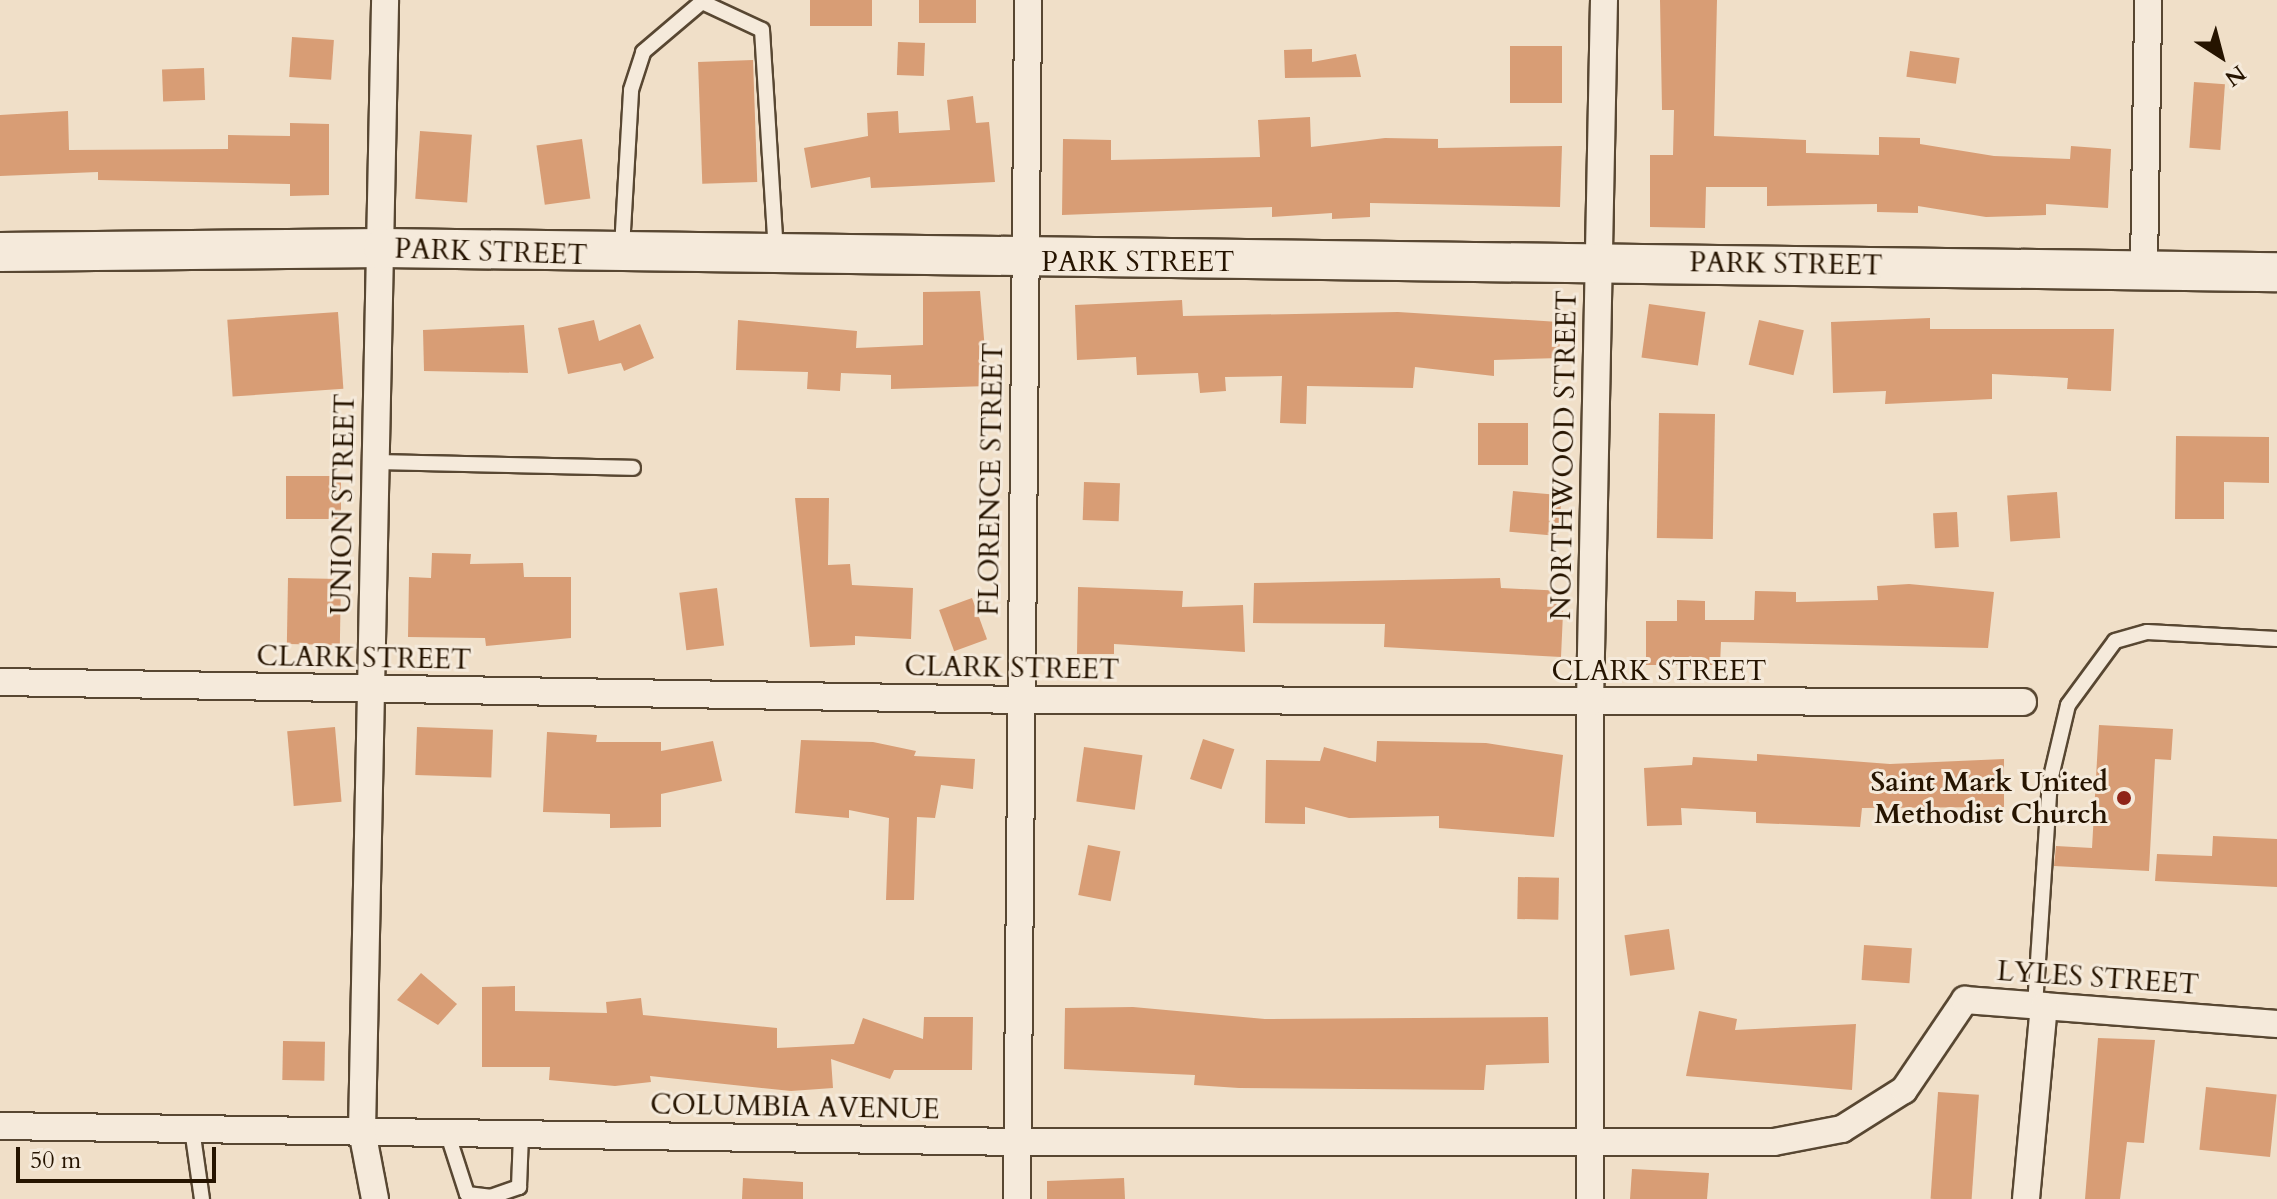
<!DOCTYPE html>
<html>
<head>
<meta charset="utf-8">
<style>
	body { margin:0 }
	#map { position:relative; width:2277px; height:1199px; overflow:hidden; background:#f0dfc8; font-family:Cardo,serif }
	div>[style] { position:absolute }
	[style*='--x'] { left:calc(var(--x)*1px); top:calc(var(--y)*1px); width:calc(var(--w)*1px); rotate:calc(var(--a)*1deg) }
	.building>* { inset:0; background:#d89d75; transform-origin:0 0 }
	.roads { filter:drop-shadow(2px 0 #584732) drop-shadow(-2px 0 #584732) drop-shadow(0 2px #584732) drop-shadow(0 -2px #584732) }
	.lane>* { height:14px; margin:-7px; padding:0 7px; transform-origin:7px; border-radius:7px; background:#f5eadb }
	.street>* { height:26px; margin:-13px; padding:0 13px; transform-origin:13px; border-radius:13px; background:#f5eadb }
	.secondary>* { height:38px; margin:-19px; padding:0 19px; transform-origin:19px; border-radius:19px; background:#f5eadb }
	.dots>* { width:22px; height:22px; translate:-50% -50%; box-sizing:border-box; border:4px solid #f5eadb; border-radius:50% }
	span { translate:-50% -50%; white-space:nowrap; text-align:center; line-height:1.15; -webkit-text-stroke:6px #f5eadb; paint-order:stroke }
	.street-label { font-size:28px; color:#261400 }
	.poi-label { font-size:28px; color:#261400; font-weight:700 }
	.right { translate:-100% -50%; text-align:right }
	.north { position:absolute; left:2181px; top:16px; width:80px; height:80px; -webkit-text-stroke:6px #f5eadb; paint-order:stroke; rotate:144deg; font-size:22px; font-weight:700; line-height:32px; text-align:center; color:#261400 }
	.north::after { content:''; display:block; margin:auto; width:28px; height:36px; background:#261400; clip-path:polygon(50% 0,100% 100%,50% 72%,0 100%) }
	.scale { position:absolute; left:16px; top:1147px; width:200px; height:36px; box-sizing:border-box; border:4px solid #261400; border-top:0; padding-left:10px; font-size:24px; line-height:28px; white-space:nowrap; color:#261400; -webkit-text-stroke:6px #f5eadb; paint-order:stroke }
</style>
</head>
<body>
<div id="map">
	<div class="building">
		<div style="left:810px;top:0;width:62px;height:26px"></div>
		<div style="left:919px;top:0;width:57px;height:23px"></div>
		<div style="clip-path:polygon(1660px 0,1717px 0,1714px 136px,1806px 140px,1806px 153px,1879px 155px,1879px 137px,1920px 138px,1920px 144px,1994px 156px,2070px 159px,2071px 146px,2111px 149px,2108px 208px,2046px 204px,2046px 215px,1986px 217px,1918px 206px,1918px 213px,1877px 212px,1877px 204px,1767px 206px,1767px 187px,1706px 187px,1705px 228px,1650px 227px,1650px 155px,1673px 155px,1674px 110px,1662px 110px)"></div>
		<div style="left:292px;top:37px;width:42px;height:40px;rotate:4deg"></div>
		<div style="left:898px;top:42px;width:27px;height:33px;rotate:2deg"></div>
		<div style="left:1510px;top:46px;width:52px;height:57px"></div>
		<div style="clip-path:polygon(1312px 49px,1312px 62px,1356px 54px,1361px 77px,1285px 78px,1284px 50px)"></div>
		<div style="left:1910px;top:51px;width:50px;height:26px;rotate:8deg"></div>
		<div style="left:753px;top:60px;width:122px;height:55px;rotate:88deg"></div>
		<div style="left:204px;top:68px;width:32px;height:42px;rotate:88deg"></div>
		<div style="left:2194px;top:82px;width:31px;height:66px;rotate:4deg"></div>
		<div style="clip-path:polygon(973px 96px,976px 123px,989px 122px,995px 182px,871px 188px,870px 177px,811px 188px,804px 148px,868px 136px,867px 113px,898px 111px,899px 133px,950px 130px,947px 100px)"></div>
		<div style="clip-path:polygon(68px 111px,69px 150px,228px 149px,228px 135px,290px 136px,290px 123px,329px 124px,329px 195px,290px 196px,290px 184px,98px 180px,98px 172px,0 176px,0 115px)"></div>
		<div style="clip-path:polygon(1310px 117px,1311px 147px,1385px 138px,1438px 139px,1438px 148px,1562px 146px,1560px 207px,1370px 203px,1370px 217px,1332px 219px,1332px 213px,1272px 217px,1272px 207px,1062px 215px,1063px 139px,1111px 140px,1111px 160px,1260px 157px,1258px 120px)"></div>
		<div style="left:420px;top:131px;width:52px;height:68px;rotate:4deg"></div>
		<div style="left:582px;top:139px;width:60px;height:46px;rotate:82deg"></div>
		<div style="clip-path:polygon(980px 291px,988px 386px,891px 389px,891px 375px,841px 373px,840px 391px,807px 389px,808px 372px,736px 370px,738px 320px,857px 331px,856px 348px,923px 345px,923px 292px)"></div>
		<div style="clip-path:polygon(1182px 300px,1183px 316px,1398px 312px,1559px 322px,1560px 358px,1494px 360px,1494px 376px,1415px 367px,1413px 388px,1307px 386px,1306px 424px,1280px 423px,1282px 376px,1225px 377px,1226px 391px,1200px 393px,1198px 373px,1137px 375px,1136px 357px,1077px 360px,1075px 305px)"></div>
		<div style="left:1649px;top:304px;width:57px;height:54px;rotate:8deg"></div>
		<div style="left:338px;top:312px;width:77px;height:111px;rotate:86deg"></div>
		<div style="clip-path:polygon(1930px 318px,1930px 329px,2114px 329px,2111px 391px,2067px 389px,2068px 378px,1992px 374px,1992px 399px,1885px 404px,1886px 391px,1833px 393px,1831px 322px)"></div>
		<div style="clip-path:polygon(594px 320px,599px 341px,640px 324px,654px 358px,624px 371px,621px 363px,568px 374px,558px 328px)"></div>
		<div style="left:1759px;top:320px;width:46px;height:46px;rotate:13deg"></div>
		<div style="clip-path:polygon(524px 325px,528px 373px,424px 371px,423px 330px)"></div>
		<div style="left:1659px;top:413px;width:56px;height:125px;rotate:1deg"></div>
		<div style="left:1478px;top:423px;width:50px;height:42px"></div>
		<div style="clip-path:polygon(2176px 436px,2269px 437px,2269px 483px,2224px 482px,2224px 519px,2175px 519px)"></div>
		<div style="left:341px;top:476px;width:43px;height:55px;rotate:90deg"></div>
		<div style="left:1084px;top:482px;width:36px;height:38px;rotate:2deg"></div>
		<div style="left:1513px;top:491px;width:49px;height:41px;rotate:5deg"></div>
		<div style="left:2057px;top:492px;width:46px;height:50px;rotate:86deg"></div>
		<div style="clip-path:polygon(795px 498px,829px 498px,828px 565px,850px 564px,852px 585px,913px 588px,911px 639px,855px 636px,855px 645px,810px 647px)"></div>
		<div style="left:1957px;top:512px;width:35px;height:24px;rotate:87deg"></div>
		<div style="clip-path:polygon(432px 553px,471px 554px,470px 564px,523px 563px,524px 577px,571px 577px,571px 638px,486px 646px,485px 638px,408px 637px,409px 577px,431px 578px)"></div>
		<div style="left:288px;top:578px;width:53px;height:66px;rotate:1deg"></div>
		<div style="clip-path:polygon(1500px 578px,1501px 588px,1564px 591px,1561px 657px,1384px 647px,1385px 624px,1253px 623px,1254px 583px)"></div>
		<div style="clip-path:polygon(1909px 584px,1994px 592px,1988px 648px,1721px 642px,1720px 665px,1646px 665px,1646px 621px,1677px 621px,1677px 600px,1705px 601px,1705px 620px,1754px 620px,1755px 591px,1796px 592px,1796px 602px,1878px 600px,1877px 586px)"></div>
		<div style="clip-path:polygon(1078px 587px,1183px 591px,1182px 607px,1243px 605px,1245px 652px,1114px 644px,1114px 654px,1077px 654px)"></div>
		<div style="left:717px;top:588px;width:58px;height:38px;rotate:83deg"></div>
		<div style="left:972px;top:598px;width:44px;height:35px;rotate:70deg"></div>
		<div style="clip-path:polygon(2099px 725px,2173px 729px,2171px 760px,2155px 759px,2149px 871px,2054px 866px,2056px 846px,2092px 848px)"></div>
		<div style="left:335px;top:727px;width:75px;height:48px;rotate:85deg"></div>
		<div style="left:417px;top:727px;width:76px;height:48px;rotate:2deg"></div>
		<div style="clip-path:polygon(547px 732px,597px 735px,596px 742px,661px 742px,661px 751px,713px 741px,722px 781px,661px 794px,661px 827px,610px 828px,610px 814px,543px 812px)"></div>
		<div style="left:1203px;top:739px;width:33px;height:42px;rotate:18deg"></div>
		<div style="clip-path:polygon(801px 740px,873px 742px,916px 751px,914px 756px,975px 759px,973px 789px,941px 785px,935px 818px,917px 817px,914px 900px,886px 900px,889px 818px,849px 810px,849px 818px,795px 813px)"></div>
		<div style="clip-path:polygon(1377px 741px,1486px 743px,1563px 755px,1554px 837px,1439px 828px,1439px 816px,1349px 818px,1305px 807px,1305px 824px,1265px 823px,1266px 760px,1320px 761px,1324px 747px,1376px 762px)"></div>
		<div style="left:1084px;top:747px;width:59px;height:55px;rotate:8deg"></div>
		<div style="clip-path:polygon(1757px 754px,1890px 764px,2004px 759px,2004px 807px,1862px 808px,1860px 827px,1756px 823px,1756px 812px,1681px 808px,1682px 825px,1647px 826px,1644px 768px,1692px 765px,1693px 757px,1757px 761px)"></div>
		<div style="clip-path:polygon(2213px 836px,2277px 839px,2277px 887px,2155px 881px,2157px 854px,2212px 856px)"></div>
		<div style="left:1088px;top:845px;width:33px;height:51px;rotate:11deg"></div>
		<div style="left:1518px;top:877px;width:41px;height:42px;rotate:1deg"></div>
		<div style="left:1669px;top:929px;width:41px;height:45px;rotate:82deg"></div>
		<div style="left:1864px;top:945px;width:48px;height:35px;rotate:4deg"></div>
		<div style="clip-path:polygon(421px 973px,457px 1004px,438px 1025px,397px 1000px)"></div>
		<div style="clip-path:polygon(515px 986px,515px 1011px,607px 1013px,606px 1002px,641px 998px,643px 1015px,777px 1028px,777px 1048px,854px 1044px,863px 1018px,923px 1039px,924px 1017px,973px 1017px,972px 1070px,894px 1070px,890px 1079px,831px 1059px,833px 1088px,791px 1091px,650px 1076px,651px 1082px,615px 1086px,549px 1080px,550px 1067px,482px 1067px,482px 987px)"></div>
		<div style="clip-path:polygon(1133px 1007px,1265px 1019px,1548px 1017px,1549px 1063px,1486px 1065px,1484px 1090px,1239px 1088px,1194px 1085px,1195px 1075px,1064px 1069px,1065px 1008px)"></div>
		<div style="clip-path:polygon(1699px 1011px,1737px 1019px,1735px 1030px,1856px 1024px,1852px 1090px,1686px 1076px)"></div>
		<div style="clip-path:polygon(2098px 1038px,2155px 1040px,2144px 1143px,2127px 1142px,2120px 1199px,2085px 1199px)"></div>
		<div style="left:283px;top:1041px;width:42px;height:39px;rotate:1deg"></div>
		<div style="left:2206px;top:1087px;width:71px;height:63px;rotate:6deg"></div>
		<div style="left:1938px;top:1092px;width:41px;height:107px;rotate:4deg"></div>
		<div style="clip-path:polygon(1632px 1169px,1709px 1173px,1707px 1199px,1630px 1199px)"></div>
		<div style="clip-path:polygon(743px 1178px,803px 1182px,803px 1199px,742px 1199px)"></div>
		<div style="clip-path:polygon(1124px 1178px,1125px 1199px,1047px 1199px,1047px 1181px)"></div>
	</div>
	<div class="roads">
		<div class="lane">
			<div style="--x:622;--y:248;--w:158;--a:-86.7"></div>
			<div style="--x:631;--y:90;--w:40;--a:-72"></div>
			<div style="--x:643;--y:52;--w:77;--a:-40.3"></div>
			<div style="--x:702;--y:2;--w:66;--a:25"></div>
			<div style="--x:762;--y:30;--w:223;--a:86.4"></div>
			<div style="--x:373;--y:462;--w:260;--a:1.3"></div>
			<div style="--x:2035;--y:1006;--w:225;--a:-86.2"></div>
			<div style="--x:2050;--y:781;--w:78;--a:-76.7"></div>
			<div style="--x:2068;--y:705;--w:79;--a:-53.7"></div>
			<div style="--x:2115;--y:641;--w:33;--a:-16"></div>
			<div style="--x:2147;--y:632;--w:130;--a:3.1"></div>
			<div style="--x:192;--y:1129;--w:71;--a:81.9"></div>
			<div style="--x:447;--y:1132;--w:65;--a:72.1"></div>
			<div style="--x:467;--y:1194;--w:23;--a:7"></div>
			<div style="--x:490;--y:1197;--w:31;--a:-19"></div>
			<div style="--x:519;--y:1187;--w:53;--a:-87.8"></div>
		</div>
		<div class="street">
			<div style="--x:2144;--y:267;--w:267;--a:-89.1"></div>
			<div style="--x:0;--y:682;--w:1019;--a:1.01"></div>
			<div style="--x:1019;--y:700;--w:1004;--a:0.11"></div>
			<div style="--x:0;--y:1126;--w:1017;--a:0.9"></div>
			<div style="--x:1017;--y:1142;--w:757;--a:0"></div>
			<div style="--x:1774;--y:1142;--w:69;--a:-10.8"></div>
			<div style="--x:1842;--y:1129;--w:73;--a:-32.2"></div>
			<div style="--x:1904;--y:1090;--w:109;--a:-55.9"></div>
			<div style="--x:1965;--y:1000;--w:313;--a:4.4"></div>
			<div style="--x:375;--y:1199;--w:69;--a:-100.8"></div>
			<div style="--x:362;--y:1131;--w:1131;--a:-88.83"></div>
			<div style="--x:1017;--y:1199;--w:1199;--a:-89.47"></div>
			<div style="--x:1590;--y:1199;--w:496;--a:-90"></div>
			<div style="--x:1590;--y:703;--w:703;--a:-88.86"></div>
			<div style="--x:2026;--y:1199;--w:194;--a:-84.7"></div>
		</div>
		<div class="secondary">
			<div style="--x:0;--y:252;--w:383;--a:-0.6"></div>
			<div style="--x:383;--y:248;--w:1894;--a:0.73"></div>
		</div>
	</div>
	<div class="dots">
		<div style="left:2124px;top:798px;background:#8f2418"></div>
	</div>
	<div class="street-label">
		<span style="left:491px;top:252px;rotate:2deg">PARK STREET</span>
		<span style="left:1138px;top:262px">PARK STREET</span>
		<span style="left:1786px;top:264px;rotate:1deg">PARK STREET</span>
		<span style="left:1564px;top:455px;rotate:-89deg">NORTHWOOD STREET</span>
		<span style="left:991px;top:479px;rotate:-89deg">FLORENCE STREET</span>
		<span style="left:343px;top:504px;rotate:-89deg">UNION STREET</span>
		<span style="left:364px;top:658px;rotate:1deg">CLARK STREET</span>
		<span style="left:1012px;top:668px;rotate:1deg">CLARK STREET</span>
		<span style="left:1659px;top:671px">CLARK STREET</span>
		<span style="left:2098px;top:978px;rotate:4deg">LYLES STREET</span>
		<span style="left:795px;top:1107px;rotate:1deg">COLUMBIA AVENUE</span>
	</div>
	<div class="poi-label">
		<span class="right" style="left:2108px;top:798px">Saint Mark United<br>Methodist Church</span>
	</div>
	<div class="north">N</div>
	<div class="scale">50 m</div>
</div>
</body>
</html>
